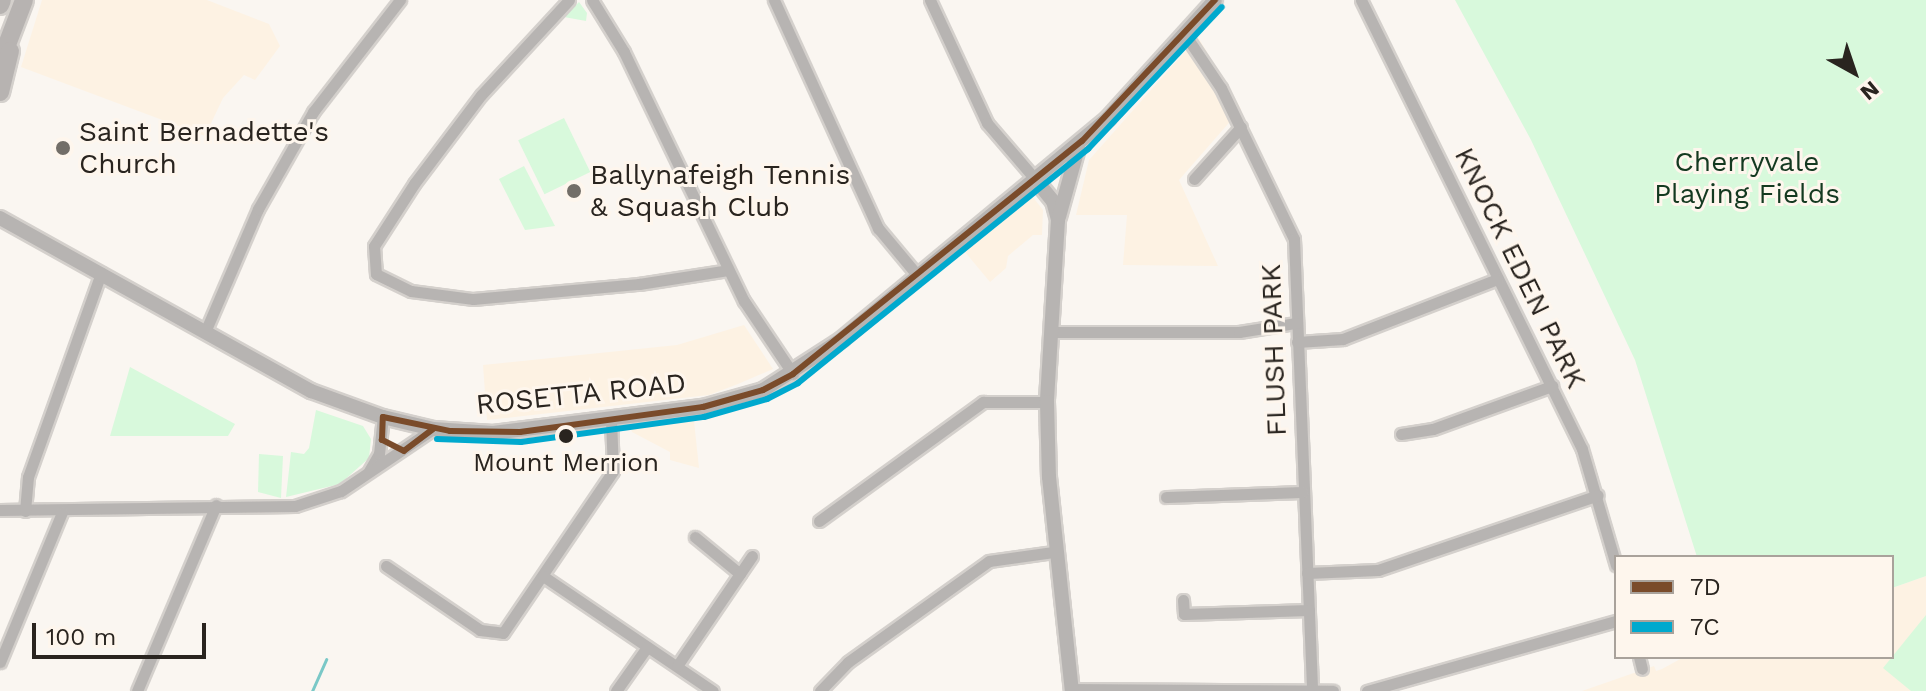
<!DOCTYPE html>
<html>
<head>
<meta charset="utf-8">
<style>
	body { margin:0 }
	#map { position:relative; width:1926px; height:691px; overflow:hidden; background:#faf6f1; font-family:"Work Sans",sans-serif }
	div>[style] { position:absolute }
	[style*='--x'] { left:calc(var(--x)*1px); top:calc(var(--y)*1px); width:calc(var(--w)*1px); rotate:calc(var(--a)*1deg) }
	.built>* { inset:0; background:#fdf2e3 }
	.green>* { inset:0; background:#d8f9dc; transform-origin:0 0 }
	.stream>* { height:3px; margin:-1.5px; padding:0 1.5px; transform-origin:1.5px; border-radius:1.5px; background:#7ac8c7 }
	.roads { filter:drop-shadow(2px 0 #d4d0cc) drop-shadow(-2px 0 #d4d0cc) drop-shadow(0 2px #d4d0cc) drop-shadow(0 -2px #d4d0cc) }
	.minor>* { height:11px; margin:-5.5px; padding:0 5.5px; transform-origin:5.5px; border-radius:5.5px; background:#b7b4b2 }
	.tertiary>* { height:14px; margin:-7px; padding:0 7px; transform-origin:7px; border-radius:7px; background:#b7b4b2 }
	.trunk>* { height:18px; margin:-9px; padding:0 9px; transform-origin:9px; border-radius:9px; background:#b7b3b1 }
	.bus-1>* { height:6px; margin:-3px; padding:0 3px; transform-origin:3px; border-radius:3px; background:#7a4b2a }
	.bus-2>* { height:6px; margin:-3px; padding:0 3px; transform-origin:3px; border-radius:3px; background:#00a9ce }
	.dots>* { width:22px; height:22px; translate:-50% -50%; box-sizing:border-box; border:4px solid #fef6ed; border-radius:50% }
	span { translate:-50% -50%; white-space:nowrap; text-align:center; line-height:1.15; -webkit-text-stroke:6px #fef6ed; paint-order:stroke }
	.bus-label { font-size:26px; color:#29241f }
	.poi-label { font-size:28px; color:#29241f }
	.left { translate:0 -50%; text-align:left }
	.park-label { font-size:28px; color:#143920 }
	.street-label { font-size:28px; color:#29241f }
	.legend { position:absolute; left:1614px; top:555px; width:280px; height:104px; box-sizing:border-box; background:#fef6ed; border:2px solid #a9a29b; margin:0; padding:10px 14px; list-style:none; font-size:24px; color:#29241f }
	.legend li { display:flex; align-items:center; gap:16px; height:40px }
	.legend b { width:40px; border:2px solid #a9a29b }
	.north { position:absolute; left:1814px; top:32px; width:80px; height:80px; -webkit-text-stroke:6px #fef6ed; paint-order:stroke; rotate:140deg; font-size:22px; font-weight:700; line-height:32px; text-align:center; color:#29241f }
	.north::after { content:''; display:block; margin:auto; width:28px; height:36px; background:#29241f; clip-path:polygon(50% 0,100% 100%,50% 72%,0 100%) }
	.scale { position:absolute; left:32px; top:623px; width:174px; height:36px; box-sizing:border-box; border:4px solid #29241f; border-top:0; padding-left:10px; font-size:24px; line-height:28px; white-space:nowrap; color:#29241f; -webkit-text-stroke:6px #fef6ed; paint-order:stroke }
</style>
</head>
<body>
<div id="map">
	<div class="built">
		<div style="clip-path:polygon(42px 0,207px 0,269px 24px,280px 46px,255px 80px,244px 75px,223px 98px,205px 136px,21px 67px)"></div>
		<div style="clip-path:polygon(1198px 37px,1241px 109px,1179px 180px,1218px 266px,1123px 265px,1127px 215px,1076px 215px,1089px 160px)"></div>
		<div style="clip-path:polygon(1032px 196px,1043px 210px,1042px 235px,1033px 235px,1008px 256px,1006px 268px,990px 282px,965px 252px)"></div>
		<div style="clip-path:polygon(744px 325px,773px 369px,738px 384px,709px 395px,487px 420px,483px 365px,677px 345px)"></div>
		<div style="clip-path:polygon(694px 421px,699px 468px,670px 460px,670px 452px,632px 432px,630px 426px)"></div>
		<div style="clip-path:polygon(1926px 576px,1926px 691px,1582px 691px,1654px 666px,1656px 671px,1662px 669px,1684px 657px,1892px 657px,1892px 588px)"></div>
	</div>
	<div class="green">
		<div style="clip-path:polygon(1455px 0,1926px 0,1926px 576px,1892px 588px,1892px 557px,1697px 557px,1635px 360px,1531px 140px)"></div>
		<div style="clip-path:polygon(579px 2px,587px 13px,586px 21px,564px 17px)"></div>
		<div style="left:564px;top:118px;width:60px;height:51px;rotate:64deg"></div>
		<div style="clip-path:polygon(524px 166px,555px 226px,525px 230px,499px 179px)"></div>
		<div style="clip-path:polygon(130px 367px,235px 424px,228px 436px,110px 436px)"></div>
		<div style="clip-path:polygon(316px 410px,363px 426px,371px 439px,369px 458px,340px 484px,286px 497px,291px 452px,304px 454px,309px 448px)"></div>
		<div style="clip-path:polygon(259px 454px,283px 456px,281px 498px,258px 492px)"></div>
		<div style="clip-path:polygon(1926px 615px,1926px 691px,1911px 691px,1883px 668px)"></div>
	</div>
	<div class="stream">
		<div style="--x:312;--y:691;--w:35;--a:-66"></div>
	</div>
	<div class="roads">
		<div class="minor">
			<div style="--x:569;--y:0;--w:129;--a:132.8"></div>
			<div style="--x:481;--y:95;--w:111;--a:127"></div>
			<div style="--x:414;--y:184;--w:74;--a:122.8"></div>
			<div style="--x:374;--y:246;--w:28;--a:86"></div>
			<div style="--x:376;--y:274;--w:39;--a:26"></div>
			<div style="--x:411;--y:291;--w:63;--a:7.4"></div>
			<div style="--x:473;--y:299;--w:167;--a:-5.2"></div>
			<div style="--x:639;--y:284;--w:90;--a:-8.9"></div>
			<div style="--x:592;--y:0;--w:61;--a:58.4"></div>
			<div style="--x:624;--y:52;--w:276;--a:64.3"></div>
			<div style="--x:744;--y:301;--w:88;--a:56.1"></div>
			<div style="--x:774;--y:0;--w:251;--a:65.5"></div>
			<div style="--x:878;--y:228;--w:62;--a:50.2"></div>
			<div style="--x:930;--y:0;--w:136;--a:65.1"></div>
			<div style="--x:987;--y:123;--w:74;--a:49.4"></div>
			<div style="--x:1361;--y:0;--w:500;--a:63.79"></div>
			<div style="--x:1582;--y:449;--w:121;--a:73.7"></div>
			<div style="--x:1186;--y:36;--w:63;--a:56.1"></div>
			<div style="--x:1221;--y:88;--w:168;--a:64.2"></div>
			<div style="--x:1294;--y:239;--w:451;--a:87.7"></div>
			<div style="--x:1194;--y:179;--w:70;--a:-47.9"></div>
			<div style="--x:205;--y:332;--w:134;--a:-66.7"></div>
			<div style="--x:258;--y:209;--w:112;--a:-60.4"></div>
			<div style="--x:313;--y:112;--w:142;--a:-52.2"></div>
			<div style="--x:1050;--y:332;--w:189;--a:0"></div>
			<div style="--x:1239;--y:332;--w:58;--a:-9"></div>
			<div style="--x:1297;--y:342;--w:46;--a:-3.7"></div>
			<div style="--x:1343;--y:339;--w:166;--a:-21.2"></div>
			<div style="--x:1401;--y:434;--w:32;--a:-9"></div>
			<div style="--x:1433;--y:429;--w:127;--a:-19.9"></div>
			<div style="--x:369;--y:471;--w:20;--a:-60"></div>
			<div style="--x:379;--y:454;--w:37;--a:-84"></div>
			<div style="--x:1166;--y:497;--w:137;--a:-2.1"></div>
			<div style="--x:0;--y:510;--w:295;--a:-0.8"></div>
			<div style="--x:295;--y:506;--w:48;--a:-18.1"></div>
			<div style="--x:341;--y:491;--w:111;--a:-34"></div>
			<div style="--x:25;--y:511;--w:34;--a:-85"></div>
			<div style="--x:28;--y:477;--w:217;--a:-70.3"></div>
			<div style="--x:819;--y:521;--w:203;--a:-36"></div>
			<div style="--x:983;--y:402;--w:64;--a:0"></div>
			<div style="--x:695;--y:537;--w:58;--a:39.4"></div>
			<div style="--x:386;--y:566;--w:114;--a:34.2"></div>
			<div style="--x:480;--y:630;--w:23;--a:7"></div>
			<div style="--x:503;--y:633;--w:196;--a:-55.8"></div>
			<div style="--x:613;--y:471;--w:52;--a:-92.2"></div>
			<div style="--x:1307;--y:573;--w:71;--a:-2.4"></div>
			<div style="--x:1378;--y:570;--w:232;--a:-18.8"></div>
			<div style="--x:543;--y:576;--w:205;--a:34.1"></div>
			<div style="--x:1183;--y:600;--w:14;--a:86"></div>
			<div style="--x:1184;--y:614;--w:125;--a:-1.8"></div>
			<div style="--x:1639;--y:657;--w:12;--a:76"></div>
			<div style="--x:0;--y:662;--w:162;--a:-67.5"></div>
			<div style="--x:677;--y:666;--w:133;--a:-55.7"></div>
			<div style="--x:1072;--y:689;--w:261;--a:0.4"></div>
			<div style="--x:137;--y:691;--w:202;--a:-67"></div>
			<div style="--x:616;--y:691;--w:54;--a:-54.8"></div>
			<div style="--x:820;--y:691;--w:40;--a:-46"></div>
			<div style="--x:848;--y:662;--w:173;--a:-35.6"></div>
			<div style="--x:989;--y:561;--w:65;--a:-8"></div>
			<div style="--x:1367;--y:691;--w:259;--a:-15.7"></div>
		</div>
		<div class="tertiary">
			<div style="--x:1035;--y:179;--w:28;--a:51"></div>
			<div style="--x:1053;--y:201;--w:20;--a:75"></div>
			<div style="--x:1058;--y:220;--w:182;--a:93.5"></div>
			<div style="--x:1047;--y:402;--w:75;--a:88.5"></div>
			<div style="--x:1049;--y:477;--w:215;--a:83.9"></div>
			<div style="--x:1059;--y:217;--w:72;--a:-74.6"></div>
			<div style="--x:0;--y:218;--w:356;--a:29.1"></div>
			<div style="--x:311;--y:391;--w:77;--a:19.9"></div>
			<div style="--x:383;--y:417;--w:51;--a:13.5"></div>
			<div style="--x:433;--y:429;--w:60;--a:3.8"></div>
			<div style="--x:493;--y:433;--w:212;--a:-7.1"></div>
			<div style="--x:703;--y:407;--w:62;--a:-15.8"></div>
			<div style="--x:763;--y:390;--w:94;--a:-32.8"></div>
			<div style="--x:842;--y:339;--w:346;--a:-39.7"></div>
			<div style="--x:1108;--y:118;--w:159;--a:-47.8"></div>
		</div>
		<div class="trunk">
			<div style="--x:0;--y:5;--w:5;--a:-68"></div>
			<div style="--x:0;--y:63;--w:67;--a:-69.1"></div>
			<div style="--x:0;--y:92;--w:42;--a:-76.3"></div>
		</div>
	</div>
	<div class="bus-1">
		<div style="--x:433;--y:429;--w:36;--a:143"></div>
		<div style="--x:404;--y:451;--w:25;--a:-153"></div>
		<div style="--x:382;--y:440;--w:23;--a:-88"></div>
		<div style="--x:383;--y:417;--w:68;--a:11.8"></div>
		<div style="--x:450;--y:431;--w:70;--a:0.8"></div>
		<div style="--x:520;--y:432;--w:185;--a:-7.8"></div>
		<div style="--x:703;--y:407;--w:62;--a:-15.8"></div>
		<div style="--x:763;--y:390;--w:34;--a:-28"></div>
		<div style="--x:793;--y:374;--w:371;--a:-38.9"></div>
		<div style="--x:1082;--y:141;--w:194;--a:-46.7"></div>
	</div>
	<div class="bus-2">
		<div style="--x:437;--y:439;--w:84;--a:2"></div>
		<div style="--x:521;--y:442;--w:185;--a:-7.8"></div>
		<div style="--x:704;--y:417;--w:66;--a:-15.9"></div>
		<div style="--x:767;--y:399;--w:35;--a:-27"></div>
		<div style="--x:798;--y:383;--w:373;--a:-38.9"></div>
		<div style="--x:1088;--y:149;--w:195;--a:-46.7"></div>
	</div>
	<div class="dots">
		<div style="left:63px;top:148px;background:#726e68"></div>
		<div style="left:574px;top:191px;background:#726e68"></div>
		<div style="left:566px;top:436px;background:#29241f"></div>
	</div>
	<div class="bus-label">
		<span style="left:566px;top:463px">Mount Merrion</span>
	</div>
	<div class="poi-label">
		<span class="left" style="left:79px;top:148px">Saint Bernadette's<br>Church</span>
		<span class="left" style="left:590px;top:191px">Ballynafeigh Tennis<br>&amp; Squash Club</span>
	</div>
	<div class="park-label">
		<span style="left:1747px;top:178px">Cherryvale<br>Playing Fields</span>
	</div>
	<div class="street-label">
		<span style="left:1520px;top:268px;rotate:64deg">KNOCK EDEN PARK</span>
		<span style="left:1274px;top:350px;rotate:-92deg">FLUSH PARK</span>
		<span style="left:581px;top:394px;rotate:-6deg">ROSETTA ROAD</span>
	</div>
	<ul class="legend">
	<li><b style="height:10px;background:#7a4b2a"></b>7D</li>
	<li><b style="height:10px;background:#00a9ce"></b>7C</li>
	</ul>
	<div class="north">N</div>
	<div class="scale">100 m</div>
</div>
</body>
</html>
